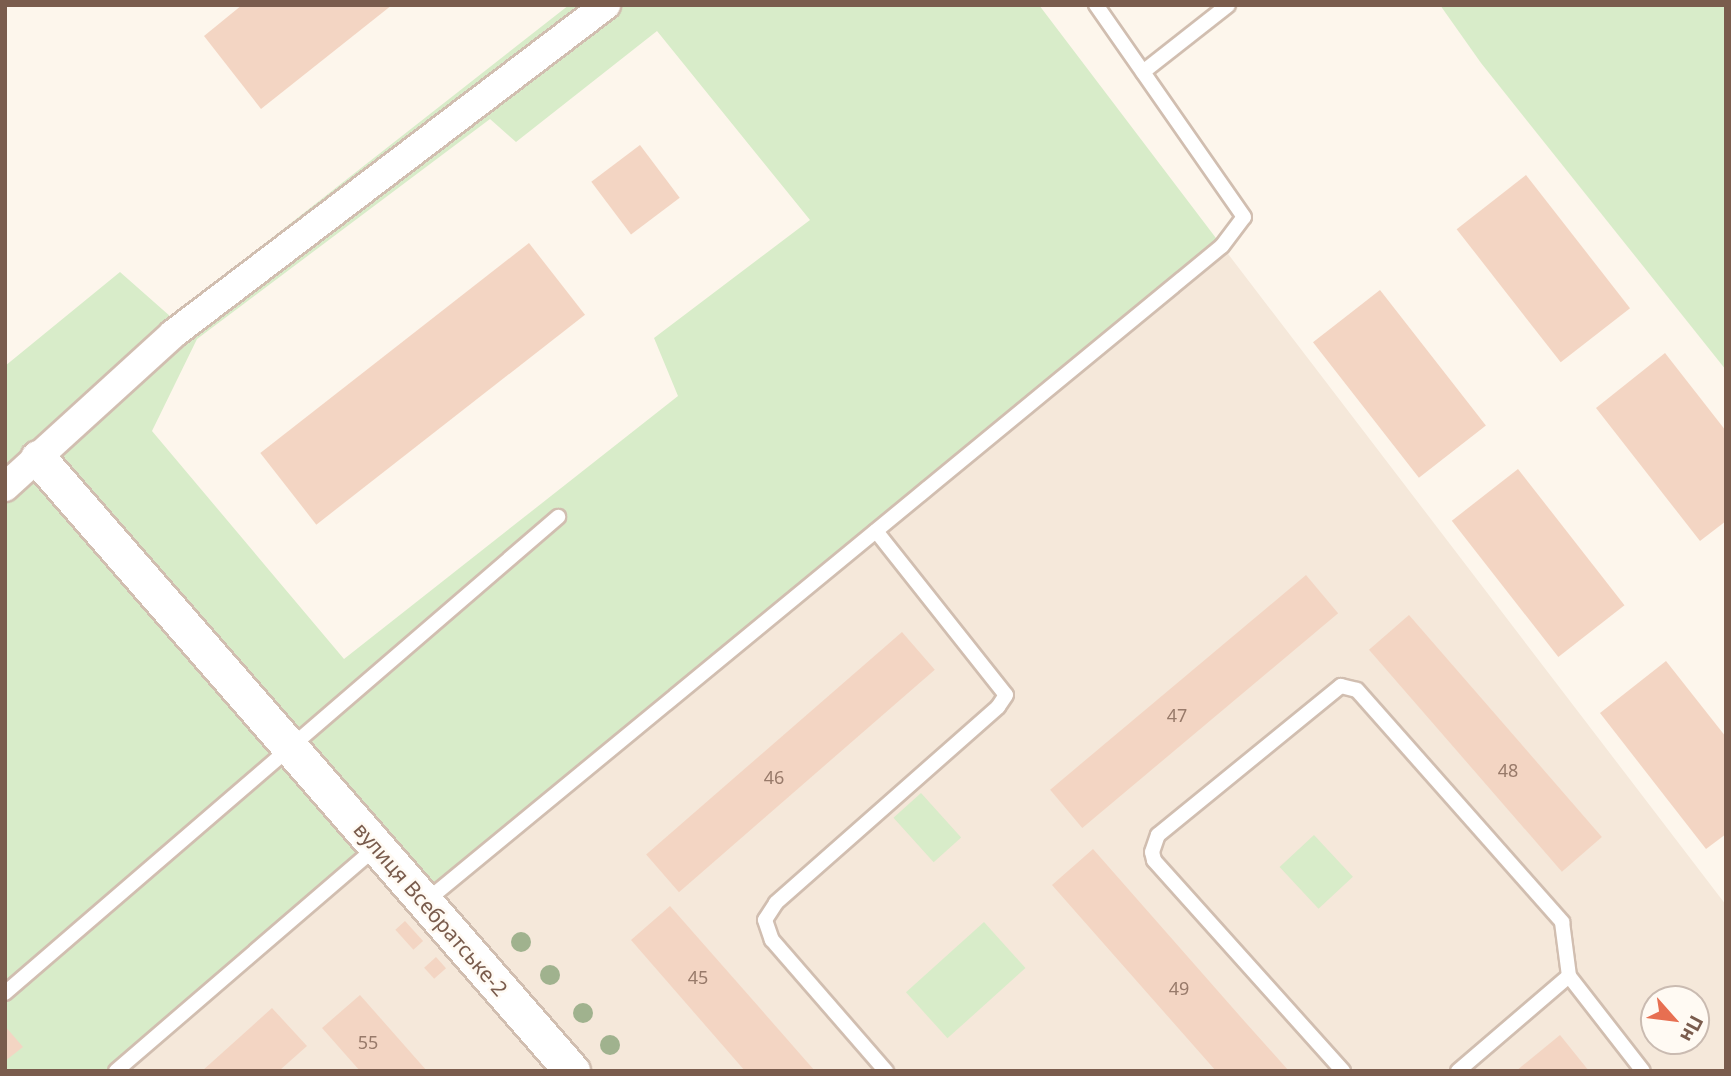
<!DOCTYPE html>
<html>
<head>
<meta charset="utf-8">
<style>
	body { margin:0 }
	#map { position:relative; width:1731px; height:1076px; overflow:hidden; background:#fdf6ec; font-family:"Noto Sans",sans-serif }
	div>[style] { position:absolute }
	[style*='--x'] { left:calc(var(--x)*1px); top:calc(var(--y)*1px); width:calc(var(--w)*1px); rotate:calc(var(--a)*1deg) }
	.residential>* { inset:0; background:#f5e8da }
	.green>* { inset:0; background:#d8ecc9; transform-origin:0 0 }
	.building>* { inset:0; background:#f3d5c3; transform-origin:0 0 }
	.roads { filter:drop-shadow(2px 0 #d1beb0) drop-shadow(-2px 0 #d1beb0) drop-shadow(0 2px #d1beb0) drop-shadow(0 -2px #d1beb0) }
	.service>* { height:14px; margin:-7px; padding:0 7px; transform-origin:7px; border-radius:7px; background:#fff }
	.minor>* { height:28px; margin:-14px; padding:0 14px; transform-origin:14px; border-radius:14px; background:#fff }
	.tertiary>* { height:35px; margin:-17.5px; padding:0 17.5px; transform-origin:17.5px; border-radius:17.5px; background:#fff }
	.trees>* { width:20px; height:20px; margin:-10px; border-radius:50%; background:#a0b28e }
	span { translate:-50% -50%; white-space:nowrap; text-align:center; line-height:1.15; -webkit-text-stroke:5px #fffaf3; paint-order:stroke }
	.number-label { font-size:18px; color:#987a6a }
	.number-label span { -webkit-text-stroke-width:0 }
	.street-label { font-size:21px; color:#7a5c4d }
	.frame { position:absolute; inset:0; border:7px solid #7a5c4d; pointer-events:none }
	.north { position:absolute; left:1640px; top:985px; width:70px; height:70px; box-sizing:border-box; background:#fffaf3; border:2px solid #cabbb1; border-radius:50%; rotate:118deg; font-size:19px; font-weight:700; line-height:28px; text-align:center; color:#7a5c4d }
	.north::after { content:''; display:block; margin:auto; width:24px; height:32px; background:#e76f51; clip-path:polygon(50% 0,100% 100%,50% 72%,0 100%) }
</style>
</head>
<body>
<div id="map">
	<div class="residential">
		<div style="clip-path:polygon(evenodd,1222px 246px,1726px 905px,1726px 1071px,12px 1071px,315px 898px,1222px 246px,1654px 999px,1696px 999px,1696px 1041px,1654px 1041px,1654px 999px)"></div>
	</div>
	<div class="green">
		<div style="clip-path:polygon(evenodd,569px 5px,1039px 5px,1222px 246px,425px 902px,377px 847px,116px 1071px,5px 1071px,5px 366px,120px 272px,171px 317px,569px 5px,657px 31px,810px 220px,654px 338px,678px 396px,344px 659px,152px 431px,197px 339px,490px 119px,516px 142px,657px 31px)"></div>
		<div style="clip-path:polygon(1440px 5px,1726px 5px,1726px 370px,1481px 63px)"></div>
		<div style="left:921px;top:793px;width:60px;height:37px;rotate:48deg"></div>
		<div style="left:1314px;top:835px;width:57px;height:47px;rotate:47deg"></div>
		<div style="left:984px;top:922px;width:62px;height:105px;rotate:48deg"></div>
	</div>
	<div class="building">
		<div style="clip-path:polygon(242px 5px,392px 5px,261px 109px,204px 36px)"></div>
		<div style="left:640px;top:145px;width:66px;height:61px;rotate:53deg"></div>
		<div style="left:1526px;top:175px;width:169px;height:88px;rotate:52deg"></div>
		<div style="left:529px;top:243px;width:91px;height:341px;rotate:52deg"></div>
		<div style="left:1380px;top:290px;width:172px;height:85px;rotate:52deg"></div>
		<div style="clip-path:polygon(1665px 353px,1726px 431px,1726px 521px,1700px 541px,1596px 408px)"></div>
		<div style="left:1518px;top:469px;width:173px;height:84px;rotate:52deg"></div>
		<div style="left:1306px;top:575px;width:50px;height:334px;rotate:50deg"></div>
		<div style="left:1409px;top:615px;width:294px;height:53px;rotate:49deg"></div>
		<div style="left:902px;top:632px;width:50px;height:339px;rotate:49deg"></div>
		<div style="clip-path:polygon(1666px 661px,1726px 737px,1726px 834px,1706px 849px,1600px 713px)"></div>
		<div style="clip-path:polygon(1093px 849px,1246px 1023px,1289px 1071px,1216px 1071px,1052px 885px)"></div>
		<div style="clip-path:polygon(670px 906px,765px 1014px,815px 1071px,745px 1071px,631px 940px)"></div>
		<div style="left:405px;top:921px;width:27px;height:13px;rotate:48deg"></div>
		<div style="left:436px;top:957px;width:15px;height:16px;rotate:48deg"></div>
		<div style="clip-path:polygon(360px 995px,427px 1071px,360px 1071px,322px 1028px)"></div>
		<div style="clip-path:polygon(272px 1008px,307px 1046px,280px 1070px,202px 1071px)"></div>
		<div style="clip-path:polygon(5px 1026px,23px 1047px,5px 1061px)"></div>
		<div style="clip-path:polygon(1560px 1035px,1589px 1071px,1516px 1071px)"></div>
	</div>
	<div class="roads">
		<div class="service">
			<div style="--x:1143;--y:72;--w:108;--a:-38.2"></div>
			<div style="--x:876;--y:531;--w:209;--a:51.6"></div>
			<div style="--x:1006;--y:695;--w:14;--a:124"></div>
			<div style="--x:998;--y:707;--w:296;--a:138.6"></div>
			<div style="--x:776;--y:903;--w:20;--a:123"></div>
			<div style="--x:765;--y:920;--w:21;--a:71"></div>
			<div style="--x:772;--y:940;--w:174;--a:49"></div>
			<div style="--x:425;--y:902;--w:1032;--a:-39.46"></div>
			<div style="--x:1222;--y:246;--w:36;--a:-53"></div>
			<div style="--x:1244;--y:217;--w:259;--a:-124.9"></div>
			<div style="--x:5;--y:993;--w:730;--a:-40.72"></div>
			<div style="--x:116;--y:1071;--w:343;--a:-40.7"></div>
			<div style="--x:1343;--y:1071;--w:283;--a:-131.9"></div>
			<div style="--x:1154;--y:860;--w:8;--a:-104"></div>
			<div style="--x:1152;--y:852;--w:18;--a:-71"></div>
			<div style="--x:1158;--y:835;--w:236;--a:-39.2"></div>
			<div style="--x:1341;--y:686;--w:16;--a:14"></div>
			<div style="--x:1357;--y:690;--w:310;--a:48.5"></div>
			<div style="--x:1562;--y:922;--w:54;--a:82.6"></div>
			<div style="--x:1458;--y:1071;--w:146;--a:-40.6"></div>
			<div style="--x:1569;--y:976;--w:120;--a:52.1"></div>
		</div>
		<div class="minor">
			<div style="--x:5;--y:487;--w:227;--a:-42.3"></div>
			<div style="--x:173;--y:334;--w:544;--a:-37.23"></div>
		</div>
		<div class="tertiary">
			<div style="--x:38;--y:458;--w:813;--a:48.94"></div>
		</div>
	</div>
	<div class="trees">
		<div style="left:521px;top:942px"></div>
		<div style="left:550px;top:975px"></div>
		<div style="left:583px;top:1013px"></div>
		<div style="left:610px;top:1045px"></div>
	</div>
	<div class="number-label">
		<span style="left:1177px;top:715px">47</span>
		<span style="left:1508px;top:770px">48</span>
		<span style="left:774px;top:777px">46</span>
		<span style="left:698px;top:977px">45</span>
		<span style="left:1179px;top:988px">49</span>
		<span style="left:368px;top:1042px">55</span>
	</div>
	<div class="street-label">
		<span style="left:431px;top:909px;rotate:49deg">вулиця Всебратське-2</span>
	</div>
	<div class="frame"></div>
	<div class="north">Пн</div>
</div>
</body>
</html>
